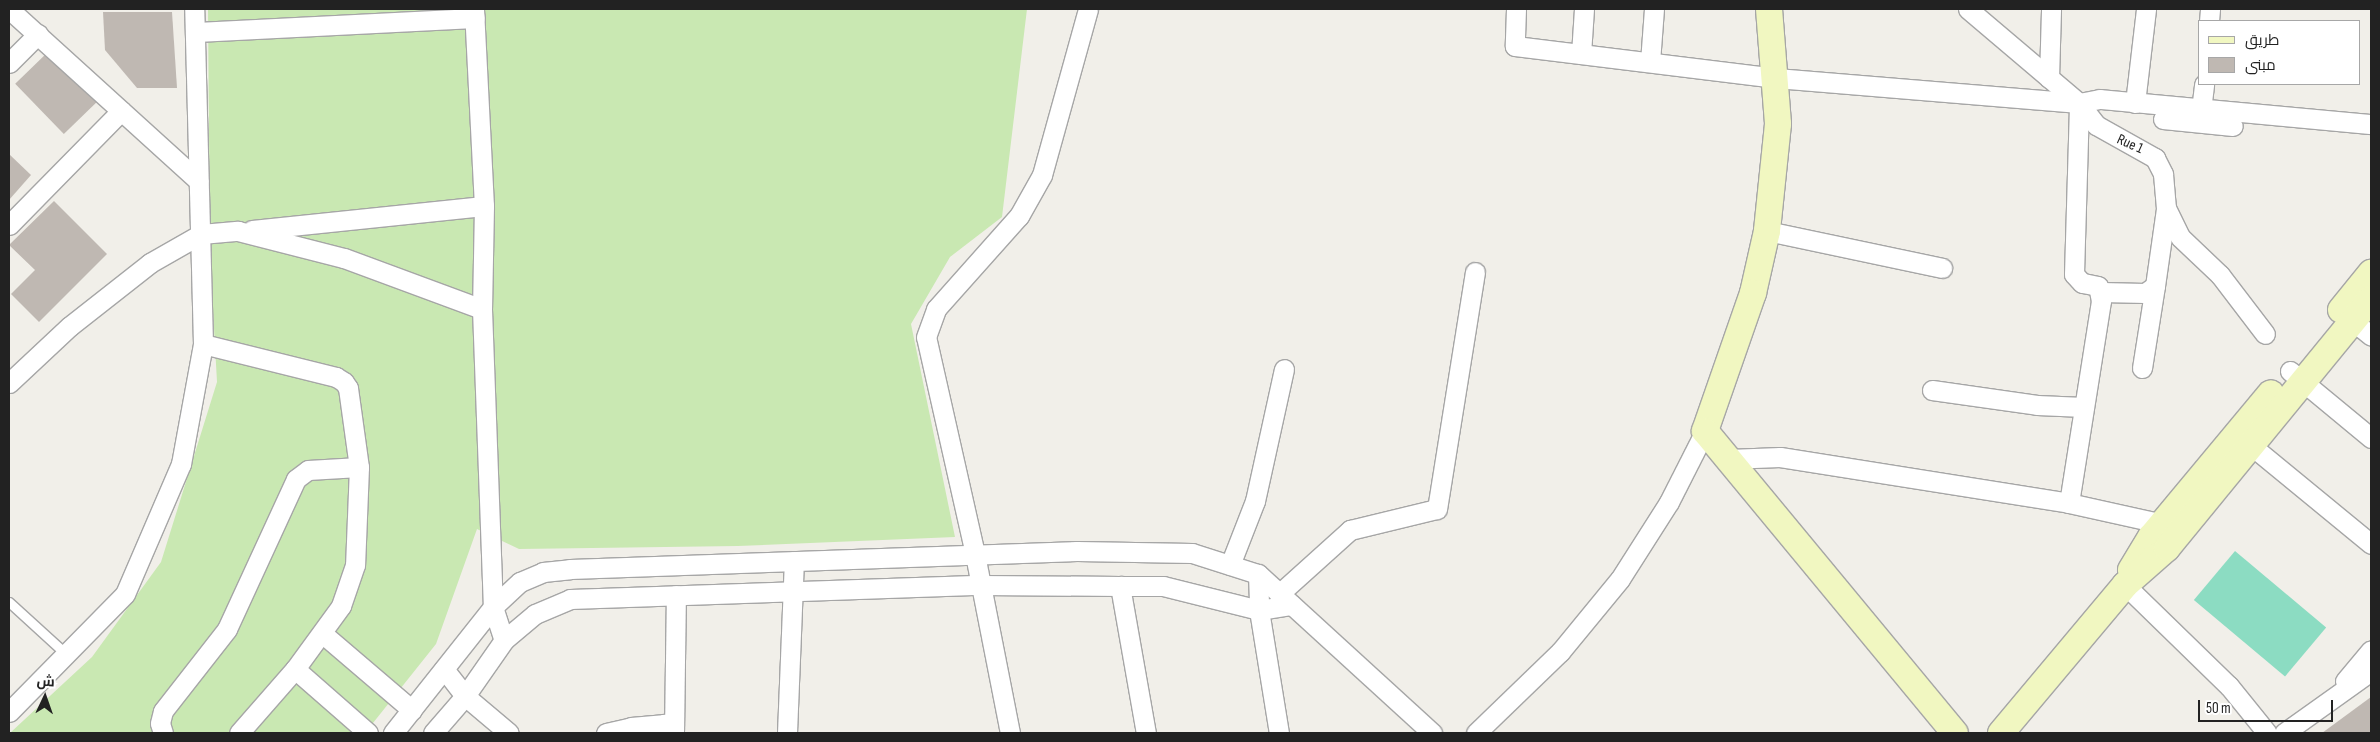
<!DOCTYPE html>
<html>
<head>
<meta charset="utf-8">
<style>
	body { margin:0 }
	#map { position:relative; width:2380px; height:742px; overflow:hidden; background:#f1efe9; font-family:"Sofia Sans Condensed",Cairo,sans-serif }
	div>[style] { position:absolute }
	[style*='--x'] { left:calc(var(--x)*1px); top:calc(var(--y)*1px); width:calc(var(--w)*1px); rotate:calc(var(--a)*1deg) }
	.grass>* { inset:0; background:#c9e8b2 }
	.pitch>* { inset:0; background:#8cdcc2; transform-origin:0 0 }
	.building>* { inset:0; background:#bfb8b2; transform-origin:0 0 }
	.roads { filter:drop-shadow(1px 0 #a6a6a6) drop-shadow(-1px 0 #a6a6a6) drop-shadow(0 1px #a6a6a6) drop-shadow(0 -1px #a6a6a6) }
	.lane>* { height:9px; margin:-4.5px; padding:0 4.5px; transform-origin:4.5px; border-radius:4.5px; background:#fff }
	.street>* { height:19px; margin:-9.5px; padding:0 9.5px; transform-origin:9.5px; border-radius:9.5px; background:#fff }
	.secondary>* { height:26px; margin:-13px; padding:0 13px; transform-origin:13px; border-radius:13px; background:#f1f7c1 }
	span { translate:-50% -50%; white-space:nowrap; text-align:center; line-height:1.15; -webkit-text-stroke:4px #fff; paint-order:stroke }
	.street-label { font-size:15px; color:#222 }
	.frame { position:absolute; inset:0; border:10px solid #222; pointer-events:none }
	.legend { position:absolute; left:2198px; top:20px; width:162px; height:65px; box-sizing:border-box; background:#fff; border:1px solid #a7a7a7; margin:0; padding:6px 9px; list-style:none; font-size:15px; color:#222 }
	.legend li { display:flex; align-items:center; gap:10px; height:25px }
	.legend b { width:25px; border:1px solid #a7a7a7 }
	.north { position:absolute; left:20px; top:672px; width:50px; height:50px; -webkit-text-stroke:4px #fff; paint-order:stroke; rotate:3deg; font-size:14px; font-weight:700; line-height:20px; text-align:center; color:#222 }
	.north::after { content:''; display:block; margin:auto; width:18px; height:22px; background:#222; clip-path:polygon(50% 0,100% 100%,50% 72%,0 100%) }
	.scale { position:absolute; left:2198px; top:700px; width:135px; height:22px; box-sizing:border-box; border:2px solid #222; border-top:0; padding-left:6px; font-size:15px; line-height:18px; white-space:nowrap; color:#222; -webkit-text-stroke:4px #fff; paint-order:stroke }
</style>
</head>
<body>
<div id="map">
	<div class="grass">
		<div style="clip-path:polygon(208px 9px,1027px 9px,1002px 217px,950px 257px,911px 324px,955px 537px,738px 546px,519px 549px,477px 529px,436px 644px,365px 733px,10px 733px,92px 657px,161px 562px,217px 382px,210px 257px)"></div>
	</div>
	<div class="pitch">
		<div style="left:2235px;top:551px;width:119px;height:64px;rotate:40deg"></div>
	</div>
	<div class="building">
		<div style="clip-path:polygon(103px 12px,172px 12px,177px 88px,137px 88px,105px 50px)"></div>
		<div style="left:49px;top:51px;width:70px;height:47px;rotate:46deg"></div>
		<div style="clip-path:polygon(9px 154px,31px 175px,9px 200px)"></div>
		<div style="clip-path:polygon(54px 201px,107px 254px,39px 322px,11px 294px,35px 270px,9px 245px)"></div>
		<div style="clip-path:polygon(2371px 697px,2371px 733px,2322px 733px)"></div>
	</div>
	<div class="roads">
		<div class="lane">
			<div style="--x:9;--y:602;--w:77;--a:42.4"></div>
		</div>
		<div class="street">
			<div style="--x:9;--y:9;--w:256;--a:42.2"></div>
			<div style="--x:474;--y:9;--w:197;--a:87.1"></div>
			<div style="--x:484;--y:206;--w:103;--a:91.1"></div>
			<div style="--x:482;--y:309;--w:298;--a:87.9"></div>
			<div style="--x:493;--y:607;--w:35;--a:72"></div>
			<div style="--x:1516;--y:9;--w:37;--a:92"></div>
			<div style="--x:1515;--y:46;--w:263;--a:7"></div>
			<div style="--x:1776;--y:78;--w:304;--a:4.7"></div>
			<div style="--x:2079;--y:103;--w:21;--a:-11"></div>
			<div style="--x:2100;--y:99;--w:272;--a:5.3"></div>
			<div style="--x:1968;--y:9;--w:145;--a:40.3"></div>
			<div style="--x:2079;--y:103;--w:28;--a:52"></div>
			<div style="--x:2096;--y:125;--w:68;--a:29.2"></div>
			<div style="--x:2155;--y:158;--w:18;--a:63"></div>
			<div style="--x:2163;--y:174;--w:34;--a:85"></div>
			<div style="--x:2166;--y:208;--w:32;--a:64"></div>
			<div style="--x:2180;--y:237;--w:55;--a:43.5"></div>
			<div style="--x:2220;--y:275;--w:74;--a:52.7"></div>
			<div style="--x:2209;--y:21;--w:12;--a:-85"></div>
			<div style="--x:196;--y:32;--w:279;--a:-2.9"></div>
			<div style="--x:1581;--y:54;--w:45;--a:-86.2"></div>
			<div style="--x:1650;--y:62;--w:53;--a:-85.7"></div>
			<div style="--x:9;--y:63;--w:41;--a:-45"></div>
			<div style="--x:2049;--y:78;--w:69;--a:-88.3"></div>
			<div style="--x:2135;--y:103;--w:95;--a:-83.3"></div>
			<div style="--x:2201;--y:110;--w:26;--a:-83"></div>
			<div style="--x:2163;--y:119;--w:70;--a:5.7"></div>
			<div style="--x:9;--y:225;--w:160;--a:-45.5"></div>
			<div style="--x:252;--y:230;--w:233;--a:-5.9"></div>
			<div style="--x:1767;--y:231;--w:179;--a:11.9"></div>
			<div style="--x:2101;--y:292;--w:44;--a:1.3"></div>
			<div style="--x:2145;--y:293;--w:12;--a:-35"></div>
			<div style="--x:2155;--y:286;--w:78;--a:-81.9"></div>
			<div style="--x:2343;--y:313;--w:36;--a:39"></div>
			<div style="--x:203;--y:344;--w:137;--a:13.9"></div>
			<div style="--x:336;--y:377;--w:9;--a:32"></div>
			<div style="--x:344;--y:382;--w:7;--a:56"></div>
			<div style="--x:348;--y:388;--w:80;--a:82.1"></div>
			<div style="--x:359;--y:467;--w:98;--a:92.3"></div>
			<div style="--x:355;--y:565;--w:43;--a:108.9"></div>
			<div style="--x:341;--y:606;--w:78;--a:126.1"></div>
			<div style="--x:295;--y:669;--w:85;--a:131.2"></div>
			<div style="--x:2142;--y:368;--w:83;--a:-81"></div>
			<div style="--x:2290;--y:371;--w:105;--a:39.6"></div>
			<div style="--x:9;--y:383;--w:83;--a:-43.1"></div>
			<div style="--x:70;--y:326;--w:102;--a:-38.2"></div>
			<div style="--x:150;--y:263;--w:59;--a:-29.6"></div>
			<div style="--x:201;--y:234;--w:37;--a:-5"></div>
			<div style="--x:238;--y:231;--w:109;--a:14.3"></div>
			<div style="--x:344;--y:258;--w:147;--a:20.3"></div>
			<div style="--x:1932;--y:390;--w:106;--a:8.1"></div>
			<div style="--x:2037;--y:405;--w:47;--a:2.4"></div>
			<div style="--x:2242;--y:438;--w:167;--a:39.4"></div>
			<div style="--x:1728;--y:459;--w:52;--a:-2.2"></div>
			<div style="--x:1780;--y:457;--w:293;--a:9"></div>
			<div style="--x:2069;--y:503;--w:107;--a:12.5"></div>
			<div style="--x:2069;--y:503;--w:205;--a:-81"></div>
			<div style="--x:2101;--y:301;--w:15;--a:-101"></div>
			<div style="--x:2098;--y:286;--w:16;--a:-169"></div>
			<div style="--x:2082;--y:283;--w:12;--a:-132"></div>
			<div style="--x:2074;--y:274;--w:171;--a:-88.3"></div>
			<div style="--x:1230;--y:565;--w:69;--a:-68.7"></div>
			<div style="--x:1255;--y:501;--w:135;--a:-77.6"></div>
			<div style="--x:1258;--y:574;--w:36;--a:88"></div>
			<div style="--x:1259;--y:610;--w:125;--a:80.8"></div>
			<div style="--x:2125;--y:585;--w:145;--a:44.2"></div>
			<div style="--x:2229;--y:686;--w:60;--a:51"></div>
			<div style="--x:1120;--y:586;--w:149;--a:80"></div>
			<div style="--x:1279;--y:594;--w:96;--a:-42"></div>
			<div style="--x:1350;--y:530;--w:89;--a:-13.6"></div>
			<div style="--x:1437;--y:509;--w:240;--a:-80.9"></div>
			<div style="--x:323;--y:634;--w:117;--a:40.5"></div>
			<div style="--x:295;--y:669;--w:97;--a:41.2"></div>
			<div style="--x:444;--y:669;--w:34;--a:52"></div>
			<div style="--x:465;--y:696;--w:57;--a:40.1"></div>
			<div style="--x:2345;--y:681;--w:40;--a:-50"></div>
			<div style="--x:9;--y:712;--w:165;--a:-45.5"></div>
			<div style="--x:125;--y:594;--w:142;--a:-66.7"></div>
			<div style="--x:181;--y:464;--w:122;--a:-79.6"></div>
			<div style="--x:203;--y:344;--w:335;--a:-91.5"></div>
			<div style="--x:163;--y:733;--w:10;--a:-107"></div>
			<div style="--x:160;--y:723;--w:12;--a:-76"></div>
			<div style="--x:163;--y:711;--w:104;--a:-52"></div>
			<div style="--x:227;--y:629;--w:165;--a:-65.3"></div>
			<div style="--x:296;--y:479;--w:15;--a:-37"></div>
			<div style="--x:308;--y:470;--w:51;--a:-3.4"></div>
			<div style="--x:393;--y:733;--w:161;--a:-51.6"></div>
			<div style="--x:493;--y:607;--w:37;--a:-43"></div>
			<div style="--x:520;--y:582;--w:25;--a:-23"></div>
			<div style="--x:543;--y:572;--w:27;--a:-6"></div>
			<div style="--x:570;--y:569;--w:507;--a:-2.03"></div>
			<div style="--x:1077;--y:551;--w:115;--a:1"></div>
			<div style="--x:1192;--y:553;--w:69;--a:17.7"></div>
			<div style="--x:1258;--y:574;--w:236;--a:42.4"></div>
			<div style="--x:433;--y:733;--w:49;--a:-49.1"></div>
			<div style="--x:465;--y:696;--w:68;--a:-55.1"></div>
			<div style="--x:504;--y:640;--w:40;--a:-40"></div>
			<div style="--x:535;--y:614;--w:38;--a:-23"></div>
			<div style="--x:570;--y:599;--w:411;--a:-2"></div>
			<div style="--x:981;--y:585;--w:139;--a:0.4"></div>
			<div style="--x:1120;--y:586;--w:43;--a:0"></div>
			<div style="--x:1163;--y:586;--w:99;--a:14"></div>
			<div style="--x:1259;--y:610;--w:33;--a:-9"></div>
			<div style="--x:606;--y:733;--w:26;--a:-13"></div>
			<div style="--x:631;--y:727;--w:43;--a:-5.3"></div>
			<div style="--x:674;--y:733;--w:138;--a:-89.2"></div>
			<div style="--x:787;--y:733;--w:172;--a:-87.7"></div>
			<div style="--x:1010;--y:733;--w:182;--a:-101.1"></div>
			<div style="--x:975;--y:554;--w:222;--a:-102.7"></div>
			<div style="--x:926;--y:337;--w:30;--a:-70"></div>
			<div style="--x:936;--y:309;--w:125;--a:-48.3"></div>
			<div style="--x:1019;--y:216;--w:47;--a:-60.7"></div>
			<div style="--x:1042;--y:175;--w:172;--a:-74.5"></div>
			<div style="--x:1476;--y:733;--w:117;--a:-44"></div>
			<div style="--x:1560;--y:652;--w:94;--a:-50.6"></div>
			<div style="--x:1620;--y:579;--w:91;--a:-57.5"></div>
			<div style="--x:1669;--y:502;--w:80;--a:-63.1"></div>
			<div style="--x:2284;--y:733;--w:107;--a:-35.5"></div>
		</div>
		<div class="secondary">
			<div style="--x:1769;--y:9;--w:115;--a:85.5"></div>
			<div style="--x:1778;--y:124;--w:108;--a:95.9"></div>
			<div style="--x:1767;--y:231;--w:64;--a:102.7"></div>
			<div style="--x:1753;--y:293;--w:146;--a:109.2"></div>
			<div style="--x:1705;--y:431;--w:392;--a:50.4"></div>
			<div style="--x:2341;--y:310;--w:48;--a:-51"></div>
			<div style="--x:2131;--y:570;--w:39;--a:-59"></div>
			<div style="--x:2151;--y:537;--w:187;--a:-50.2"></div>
			<div style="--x:2001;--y:733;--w:193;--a:-50"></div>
			<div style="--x:2125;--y:585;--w:56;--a:-41.4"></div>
			<div style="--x:2167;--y:548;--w:322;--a:-50.7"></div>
		</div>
	</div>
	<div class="street-label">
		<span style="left:2130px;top:144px;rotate:24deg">Rue 1</span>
	</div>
	<div class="frame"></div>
	<ul class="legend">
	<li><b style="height:6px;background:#f1f7c1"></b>طريق</li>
	<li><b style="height:14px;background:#bfb8b2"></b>مبنى</li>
	</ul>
	<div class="north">ش</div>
	<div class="scale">50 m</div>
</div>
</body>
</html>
